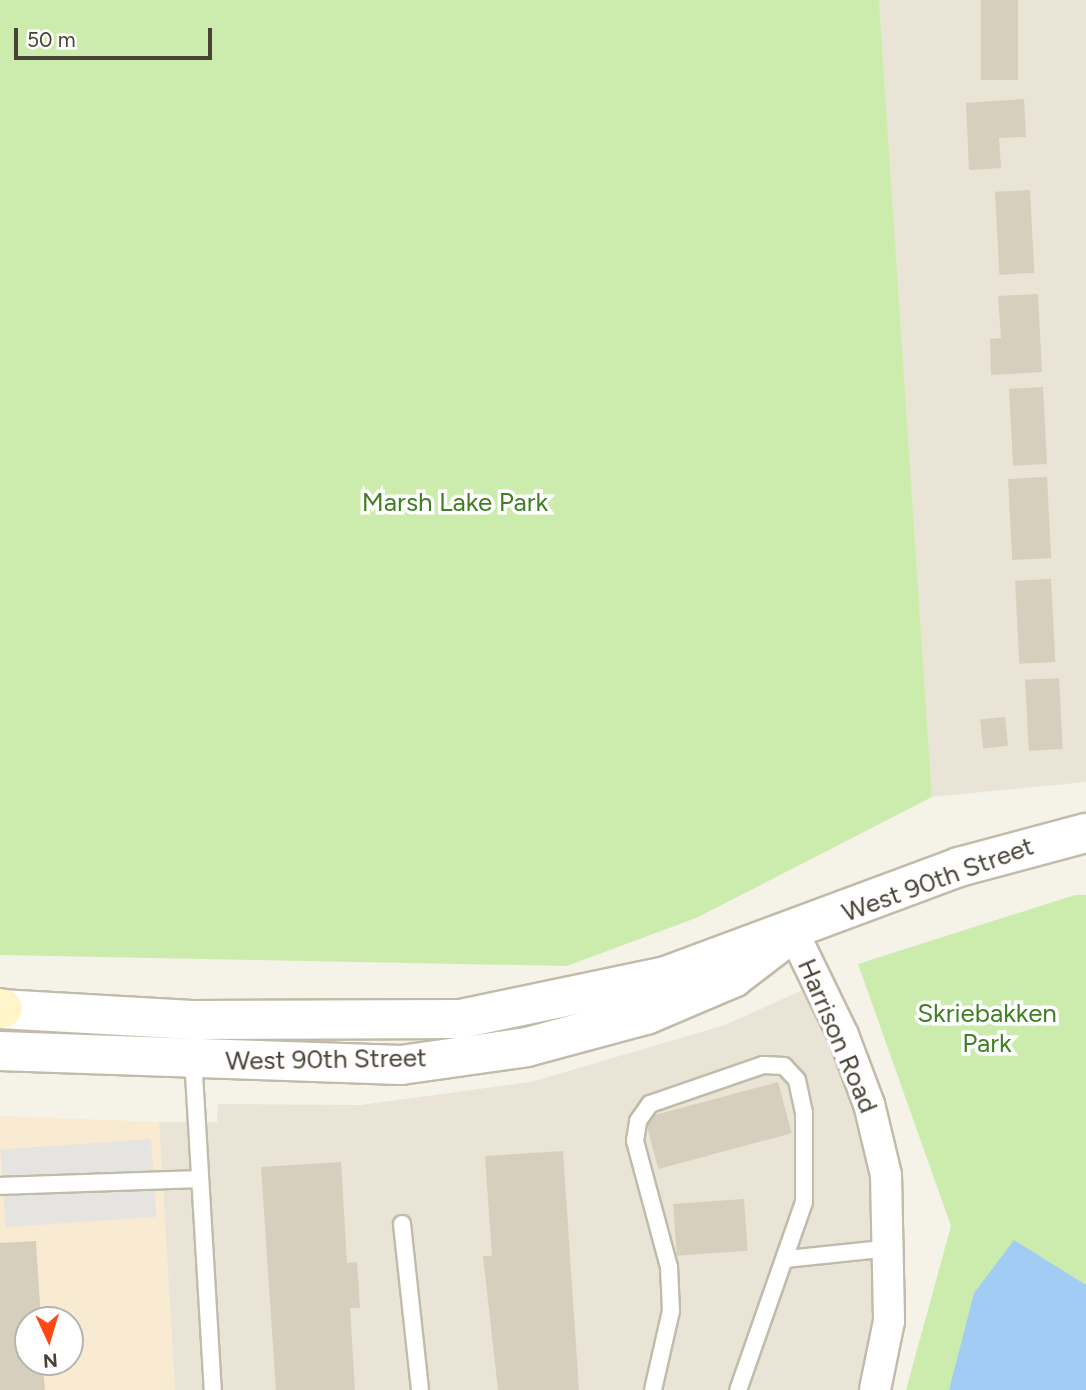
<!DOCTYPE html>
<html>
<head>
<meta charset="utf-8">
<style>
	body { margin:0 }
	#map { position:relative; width:1086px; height:1390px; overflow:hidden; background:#f5f2e8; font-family:Figtree,sans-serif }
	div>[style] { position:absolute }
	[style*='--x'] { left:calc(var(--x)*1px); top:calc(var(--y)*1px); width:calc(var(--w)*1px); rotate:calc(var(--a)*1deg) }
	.residential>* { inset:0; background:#e9e4d6 }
	.commercial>* { inset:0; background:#f8ebd2 }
	.green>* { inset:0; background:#ccecae }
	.parking>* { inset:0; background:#e6e4e0; transform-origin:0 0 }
	.water>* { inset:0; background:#a1cdf5 }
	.building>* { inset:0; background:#d7cfbd; transform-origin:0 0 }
	.roads { filter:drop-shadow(2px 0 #c1bbaa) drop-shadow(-2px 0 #c1bbaa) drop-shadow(0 2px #c1bbaa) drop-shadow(0 -2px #c1bbaa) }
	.service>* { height:16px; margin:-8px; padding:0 8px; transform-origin:8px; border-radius:8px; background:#fff }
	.minor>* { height:30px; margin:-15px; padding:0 15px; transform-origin:15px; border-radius:15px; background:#fff }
	.tertiary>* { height:38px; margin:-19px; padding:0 19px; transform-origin:19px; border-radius:19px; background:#fff }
	.secondary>* { height:38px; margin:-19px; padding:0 19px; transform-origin:19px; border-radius:19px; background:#fff5c8 }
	span { translate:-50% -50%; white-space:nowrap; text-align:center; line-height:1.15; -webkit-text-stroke:7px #fff; paint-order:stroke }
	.park-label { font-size:26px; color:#417f25 }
	.street-label { font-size:26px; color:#494336 }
	.north { position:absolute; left:14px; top:1306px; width:70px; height:70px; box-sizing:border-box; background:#fff; border:2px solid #b6b4af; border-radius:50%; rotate:176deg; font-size:19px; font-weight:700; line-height:28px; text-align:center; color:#494336 }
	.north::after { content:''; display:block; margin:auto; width:24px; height:32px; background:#ff4815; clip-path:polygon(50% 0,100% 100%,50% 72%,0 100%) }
	.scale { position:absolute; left:14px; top:28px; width:198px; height:32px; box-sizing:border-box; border:4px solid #494336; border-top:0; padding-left:9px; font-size:21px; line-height:24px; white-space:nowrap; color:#494336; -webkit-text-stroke:5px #fff; paint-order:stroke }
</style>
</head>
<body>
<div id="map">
	<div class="residential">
		<div style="clip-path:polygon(879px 0,1086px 0,1086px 782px,932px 797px)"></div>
		<div style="clip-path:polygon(807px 988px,858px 1114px,877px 1200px,879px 1287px,864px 1390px,175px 1390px,159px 1122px,217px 1122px,218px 1104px,361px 1105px,531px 1082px,725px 1025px)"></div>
	</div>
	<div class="commercial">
		<div style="clip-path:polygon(evenodd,0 1116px,159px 1122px,175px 1390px,0 1390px,0 1116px,28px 1320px,70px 1320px,70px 1362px,28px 1362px,28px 1320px)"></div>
	</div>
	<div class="green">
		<div style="clip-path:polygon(0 0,879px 0,932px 797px,696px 918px,567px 966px,0 955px)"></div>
		<div style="clip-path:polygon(1075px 895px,1086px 895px,1086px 1390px,906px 1390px,951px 1226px,858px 964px)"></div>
	</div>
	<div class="parking">
		<div style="left:151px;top:1139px;width:78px;height:151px;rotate:86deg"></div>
	</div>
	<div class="water">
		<div style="clip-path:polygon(1014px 1240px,1086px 1285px,1086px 1390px,949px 1390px,974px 1293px)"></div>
	</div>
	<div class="building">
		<div style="left:981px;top:0;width:37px;height:80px"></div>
		<div style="clip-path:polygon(1024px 99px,1026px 137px,999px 138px,1001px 168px,969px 170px,966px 103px)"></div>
		<div style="left:1030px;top:190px;width:83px;height:35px;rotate:87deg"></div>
		<div style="clip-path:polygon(1038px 294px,1042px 372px,991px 375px,990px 339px,1001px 338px,998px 296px)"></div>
		<div style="left:1043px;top:387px;width:77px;height:34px;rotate:87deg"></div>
		<div style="left:1047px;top:477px;width:81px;height:39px;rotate:87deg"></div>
		<div style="left:1051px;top:579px;width:83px;height:36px;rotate:87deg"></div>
		<div style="left:1059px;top:678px;width:71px;height:34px;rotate:87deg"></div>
		<div style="left:1005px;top:717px;width:29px;height:25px;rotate:84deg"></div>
		<div style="left:778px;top:1082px;width:53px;height:138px;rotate:75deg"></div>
		<div style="clip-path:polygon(563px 1151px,579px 1390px,498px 1390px,483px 1256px,492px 1256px,485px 1156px)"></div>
		<div style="clip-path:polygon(341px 1162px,347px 1263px,357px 1262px,360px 1308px,350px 1308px,355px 1390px,276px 1390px,261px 1167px)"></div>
		<div style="left:744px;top:1199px;width:52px;height:71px;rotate:86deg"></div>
		<div style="clip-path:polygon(36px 1241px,41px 1320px,28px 1320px,28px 1362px,43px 1362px,45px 1390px,0 1390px,0 1243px)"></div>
	</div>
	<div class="roads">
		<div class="service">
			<div style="--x:193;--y:1057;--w:334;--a:86.6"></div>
			<div style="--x:0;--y:1186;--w:200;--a:-2"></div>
			<div style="--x:402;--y:1224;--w:167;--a:83.8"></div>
			<div style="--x:786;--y:1259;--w:106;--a:-6"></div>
			<div style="--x:653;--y:1390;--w:81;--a:-77.2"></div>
			<div style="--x:671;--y:1311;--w:44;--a:-92.6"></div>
			<div style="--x:669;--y:1267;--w:131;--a:-105.1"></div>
			<div style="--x:635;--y:1141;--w:20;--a:-81"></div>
			<div style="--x:638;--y:1121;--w:21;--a:-55"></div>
			<div style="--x:650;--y:1104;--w:120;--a:-19"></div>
			<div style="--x:763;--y:1065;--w:21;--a:3"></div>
			<div style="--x:784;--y:1066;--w:19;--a:47"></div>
			<div style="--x:797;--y:1080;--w:34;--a:78"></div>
			<div style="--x:804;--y:1113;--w:89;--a:90"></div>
			<div style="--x:804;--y:1202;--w:199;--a:109.3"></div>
		</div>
		<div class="minor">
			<div style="--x:793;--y:932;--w:114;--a:64.1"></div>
			<div style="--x:843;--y:1035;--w:74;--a:69.4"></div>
			<div style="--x:869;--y:1104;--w:73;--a:76.5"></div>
			<div style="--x:886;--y:1175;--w:146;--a:88.8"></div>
			<div style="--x:889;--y:1321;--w:70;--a:101.5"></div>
		</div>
		<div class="tertiary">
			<div style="--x:0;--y:1009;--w:192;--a:3.3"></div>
			<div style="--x:192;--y:1020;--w:268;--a:-0.2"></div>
			<div style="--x:460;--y:1019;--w:210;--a:-11.8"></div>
			<div style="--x:666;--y:976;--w:313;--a:-20.4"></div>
			<div style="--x:959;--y:867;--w:131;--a:-15"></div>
			<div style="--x:0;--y:1051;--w:401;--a:2"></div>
			<div style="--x:401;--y:1065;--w:127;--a:-8.1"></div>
			<div style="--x:527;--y:1047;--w:123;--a:-15.1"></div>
			<div style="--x:646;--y:1015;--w:95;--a:-23"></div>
			<div style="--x:733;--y:978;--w:59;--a:-37.5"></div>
		</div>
		<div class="secondary">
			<div style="--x:0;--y:1008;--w:3;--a:18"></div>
		</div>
	</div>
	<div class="park-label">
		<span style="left:455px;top:503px">Marsh Lake Park</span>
		<span style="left:987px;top:1029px">Skriebakken<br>Park</span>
	</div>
	<div class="street-label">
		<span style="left:938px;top:880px;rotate:-20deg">West 90th Street</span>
		<span style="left:837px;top:1036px;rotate:67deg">Harrison Road</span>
		<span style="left:326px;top:1060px;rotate:-1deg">West 90th Street</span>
	</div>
	<div class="north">N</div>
	<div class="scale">50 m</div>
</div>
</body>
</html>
